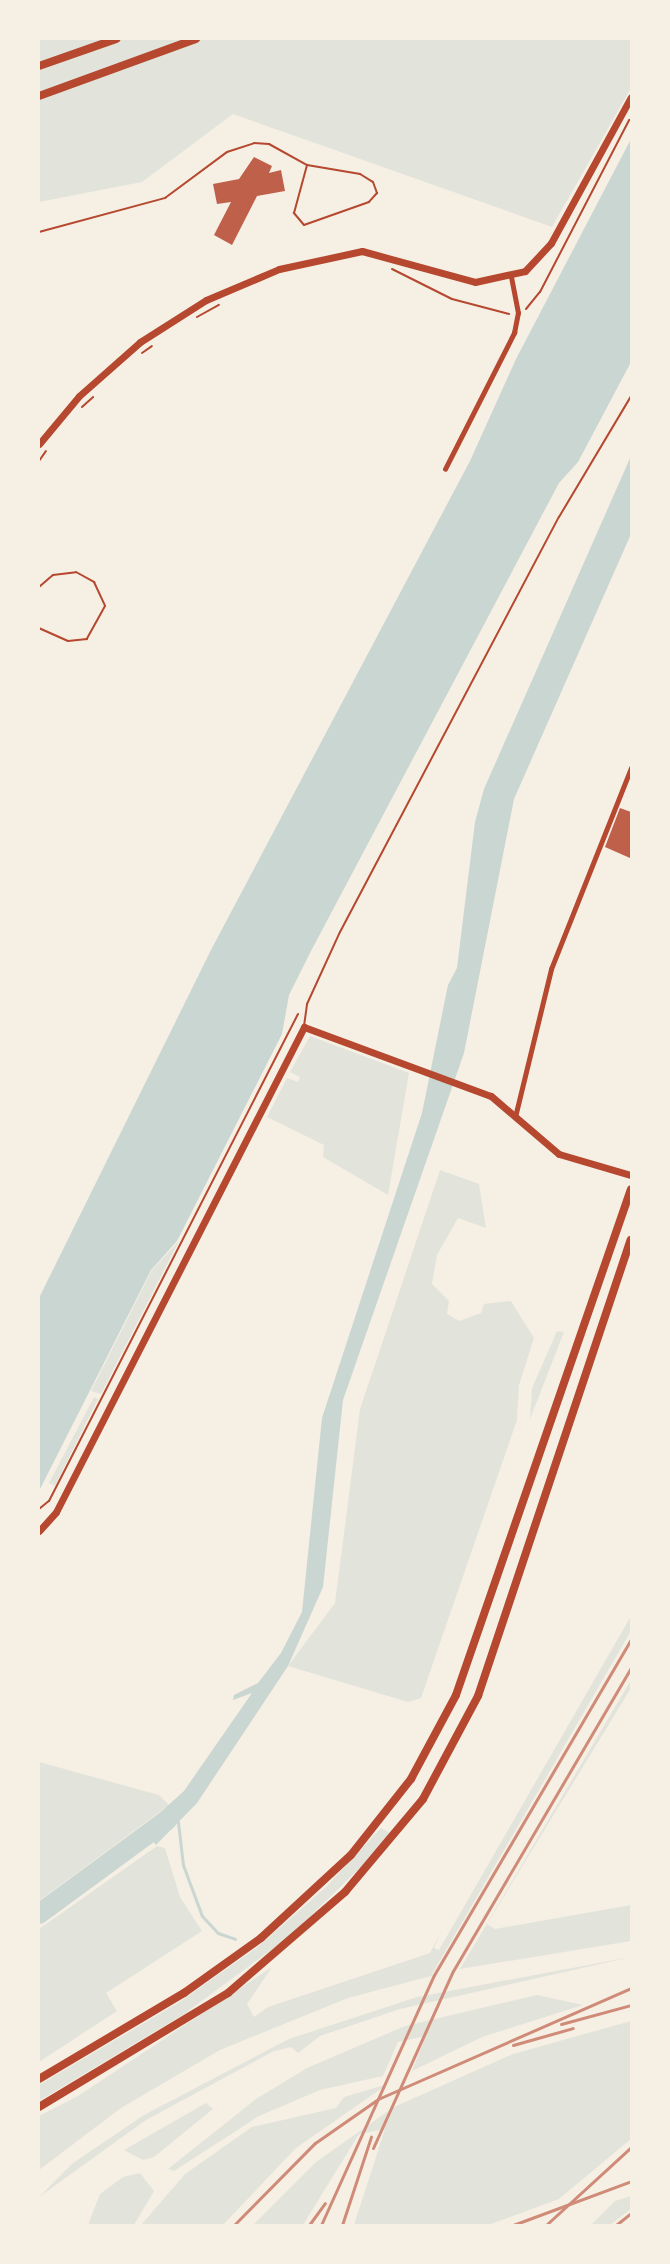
<!DOCTYPE html>
<html>
<head>
<meta charset="utf-8">
<style>
	body { margin:0 }
	#map { position:relative; width:670px; height:2264px; overflow:hidden; background:#f6efe4; font-family:Raleway,sans-serif }
	div>[style] { position:absolute }
	[style*='--x'] { left:calc(var(--x)*1px); top:calc(var(--y)*1px); width:calc(var(--w)*1px); rotate:calc(var(--a)*1deg) }
	.green>* { inset:0; background:#e2e4dc }
	.water>* { inset:0; background:#c9d6d2 }
	.stream>* { height:3px; margin:-1.5px; padding:0 1.5px; transform-origin:1.5px; border-radius:1.5px; background:#c9d6d2 }
	.river>* { height:20px; margin:-10px; padding:0 10px; transform-origin:10px; border-radius:10px; background:#c9d6d2 }
	.building>* { inset:0; background:#bf614a }
	.path>* { height:2px; margin:-1px; padding:0 1px; transform-origin:1px; border-radius:1px; background:#b5482f }
	.service>* { height:2px; margin:-1px; padding:0 1px; transform-origin:1px; border-radius:1px; background:#b5482f }
	.minor>* { height:4.5px; margin:-2.25px; padding:0 2.25px; transform-origin:2.25px; border-radius:2.25px; background:#b5482f }
	.secondary>* { height:7px; margin:-3.5px; padding:0 3.5px; transform-origin:3.5px; border-radius:3.5px; background:#b5482f }
	.primary>* { height:8px; margin:-4px; padding:0 4px; transform-origin:4px; border-radius:4px; background:#b5482f }
	.motorway>* { height:8px; margin:-4px; padding:0 4px; transform-origin:4px; border-radius:4px; background:#b5482f }
	.rail>* { height:3px; margin:-1.5px; padding:0 1.5px; transform-origin:1.5px; border-radius:1.5px; background:#cf8b77 }
	span { translate:-50% -50%; white-space:nowrap; text-align:center; line-height:1.15; -webkit-text-stroke:5px #f6efe4; paint-order:stroke }
	.frame { position:absolute; inset:0; border:40px solid #f6efe4; pointer-events:none }
</style>
</head>
<body>
<div id="map">
	<div class="green">
		<div style="clip-path:polygon(39px 39px,631px 39px,631px 88px,552px 227px,233px 114px,142px 182px,39px 202px)"></div>
		<div style="clip-path:polygon(310px 1036px,409px 1073px,388px 1195px,323px 1157px,324px 1145px,267px 1117px,287px 1078px,298px 1082px,300px 1077px,290px 1072px)"></div>
		<div style="clip-path:polygon(440px 1170px,479px 1184px,486px 1228px,458px 1218px,437px 1255px,432px 1284px,449px 1301px,447px 1314px,459px 1321px,481px 1313px,484px 1304px,511px 1301px,534px 1338px,519px 1385px,517px 1420px,421px 1698px,408px 1702px,288px 1666px,335px 1603px,360px 1409px)"></div>
		<div style="clip-path:polygon(179px 1241px,101px 1394px,91px 1391px,152px 1270px)"></div>
		<div style="clip-path:polygon(557px 1331px,564px 1332px,530px 1419px,532px 1388px)"></div>
		<div style="clip-path:polygon(94px 1397px,98px 1399px,55px 1486px,49px 1483px)"></div>
		<div style="clip-path:polygon(631px 1616px,631px 1631px,431px 1976px,348px 1998px,220px 2050px,121px 2108px,39px 2170px,39px 2116px,78px 2096px,272px 1967px,247px 2004px,254px 2017px,268px 2007px,430px 1953px,441px 1932px,434px 1948px,439px 1950px)"></div>
		<div style="clip-path:polygon(631px 1680px,631px 1688px,487px 1924px,495px 1929px,631px 1905px,631px 1941px,460px 1969px)"></div>
		<div style="clip-path:polygon(39px 1762px,159px 1795px,169px 1805px,39px 1901px)"></div>
		<div style="clip-path:polygon(381px 1828px,390px 1833px,373px 1855px,290px 1936px,184px 2014px,39px 2101px,39px 2085px,178px 2003px,259px 1946px,326px 1887px)"></div>
		<div style="clip-path:polygon(157px 1846px,165px 1848px,180px 1897px,202px 1931px,106px 1993px,117px 2011px,39px 2062px,39px 1929px)"></div>
		<div style="clip-path:polygon(631px 1957px,400px 2009px,320px 2036px,298px 2053px,291px 2047px,274px 2051px,146px 2120px,39px 2197px,73px 2163px,144px 2115px,289px 2039px,417px 1997px)"></div>
		<div style="clip-path:polygon(537px 1995px,583px 2005px,482px 2037px,412px 2071px,426px 2036px,398px 2042px,383px 2076px,320px 2090px,259px 2116px,174px 2171px,168px 2169px,256px 2099px,307px 2068px,405px 2026px)"></div>
		<div style="clip-path:polygon(631px 2021px,631px 2139px,559px 2199px,488px 2225px,354px 2225px,385px 2129px,359px 2134px,303px 2225px,253px 2225px,316px 2162px,394px 2107px,513px 2054px)"></div>
		<div style="clip-path:polygon(388px 2084px,296px 2148px,223px 2225px,141px 2225px,185px 2174px,252px 2127px,336px 2108px,344px 2097px)"></div>
		<div style="clip-path:polygon(206px 2103px,213px 2109px,154px 2157px,143px 2160px,124px 2150px)"></div>
		<div style="clip-path:polygon(140px 2173px,154px 2191px,134px 2225px,88px 2225px,100px 2194px,123px 2177px)"></div>
		<div style="clip-path:polygon(631px 2196px,631px 2209px,610px 2225px,591px 2225px,615px 2201px)"></div>
	</div>
	<div class="water">
		<div style="clip-path:polygon(631px 139px,631px 362px,578px 462px,559px 483px,311px 951px,289px 995px,282px 1034px,177px 1241px,151px 1270px,39px 1491px,39px 1298px,211px 950px,470px 461px,516px 359px)"></div>
		<div style="clip-path:polygon(631px 456px,631px 534px,514px 799px,464px 1053px,343px 1400px,323px 1587px,288px 1666px,197px 1803px,156px 1845px,143px 1828px,184px 1791px,252px 1693px,233px 1700px,234px 1695px,258px 1683px,281px 1653px,302px 1612px,322px 1418px,422px 1113px,448px 985px,457px 968px,475px 822px,484px 789px)"></div>
	</div>
	<div class="stream">
		<div style="--x:178;--y:1822;--w:43;--a:83.4"></div>
		<div style="--x:183;--y:1865;--w:54;--a:69.6"></div>
		<div style="--x:202;--y:1916;--w:23;--a:47"></div>
		<div style="--x:218;--y:1933;--w:18;--a:19"></div>
	</div>
	<div class="river">
		<div style="--x:39;--y:1914;--w:159;--a:-36.3"></div>
	</div>
	<div class="building">
		<div style="clip-path:polygon(254px 157px,272px 166px,269px 173px,281px 170px,285px 191px,257px 196px,232px 245px,214px 235px,231px 202px,217px 204px,213px 184px,239px 179px)"></div>
		<div style="clip-path:polygon(620px 808px,631px 812px,630px 858px,605px 847px)"></div>
	</div>
	<div class="path">
		<div style="--x:392;--y:269;--w:67;--a:26.6"></div>
		<div style="--x:452;--y:299;--w:59;--a:14.7"></div>
		<div style="--x:526;--y:309;--w:22;--a:-51"></div>
		<div style="--x:540;--y:292;--w:194;--a:-62.6"></div>
		<div style="--x:197;--y:317;--w:25;--a:-29"></div>
		<div style="--x:142;--y:353;--w:12;--a:-35"></div>
		<div style="--x:82;--y:407;--w:15;--a:-42"></div>
		<div style="--x:39;--y:461;--w:12;--a:-55"></div>
		<div style="--x:39;--y:1509;--w:13;--a:-39"></div>
		<div style="--x:49;--y:1501;--w:547;--a:-62.92"></div>
	</div>
	<div class="service">
		<div style="--x:39;--y:232;--w:131;--a:-15.1"></div>
		<div style="--x:165;--y:198;--w:77;--a:-36.6"></div>
		<div style="--x:227;--y:152;--w:28;--a:-18"></div>
		<div style="--x:254;--y:143;--w:15;--a:4"></div>
		<div style="--x:269;--y:144;--w:43;--a:28.9"></div>
		<div style="--x:307;--y:165;--w:54;--a:9.6"></div>
		<div style="--x:360;--y:174;--w:15;--a:32"></div>
		<div style="--x:373;--y:182;--w:12;--a:70"></div>
		<div style="--x:377;--y:193;--w:12;--a:132"></div>
		<div style="--x:369;--y:202;--w:69;--a:160.5"></div>
		<div style="--x:304;--y:225;--w:16;--a:-130"></div>
		<div style="--x:294;--y:213;--w:50;--a:-74.8"></div>
		<div style="--x:39;--y:587;--w:18;--a:-41"></div>
		<div style="--x:53;--y:575;--w:23;--a:-7"></div>
		<div style="--x:76;--y:572;--w:21;--a:29"></div>
		<div style="--x:94;--y:582;--w:26;--a:65"></div>
		<div style="--x:105;--y:606;--w:38;--a:119"></div>
		<div style="--x:87;--y:639;--w:19;--a:174"></div>
		<div style="--x:68;--y:641;--w:32;--a:-156"></div>
		<div style="--x:304;--y:1026;--w:22;--a:-82"></div>
		<div style="--x:307;--y:1004;--w:79;--a:-65.4"></div>
		<div style="--x:340;--y:932;--w:469;--a:-62.2"></div>
		<div style="--x:559;--y:517;--w:141;--a:-59.2"></div>
	</div>
	<div class="minor">
		<div style="--x:445;--y:469;--w:153;--a:-63.1"></div>
		<div style="--x:514;--y:333;--w:20;--a:-79"></div>
		<div style="--x:518;--y:313;--w:37;--a:-101"></div>
		<div style="--x:515;--y:1117;--w:152;--a:-76.3"></div>
		<div style="--x:551;--y:969;--w:216;--a:-68.3"></div>
	</div>
	<div class="secondary">
		<div style="--x:39;--y:444;--w:62;--a:-50.2"></div>
		<div style="--x:79;--y:396;--w:81;--a:-41.5"></div>
		<div style="--x:140;--y:342;--w:78;--a:-32.5"></div>
		<div style="--x:206;--y:300;--w:79;--a:-23"></div>
		<div style="--x:279;--y:269;--w:85;--a:-12.2"></div>
		<div style="--x:362;--y:251;--w:117;--a:15.3"></div>
		<div style="--x:475;--y:282;--w:51;--a:-12.4"></div>
		<div style="--x:525;--y:271;--w:38;--a:-47"></div>
		<div style="--x:551;--y:243;--w:166;--a:-61.3"></div>
		<div style="--x:39;--y:1531;--w:25;--a:-48"></div>
		<div style="--x:56;--y:1512;--w:545;--a:-62.92"></div>
		<div style="--x:304;--y:1027;--w:199;--a:20.3"></div>
		<div style="--x:491;--y:1096;--w:89;--a:40.5"></div>
		<div style="--x:559;--y:1154;--w:75;--a:16.3"></div>
	</div>
	<div class="primary">
		<div style="--x:39;--y:2079;--w:169;--a:-30.7"></div>
		<div style="--x:184;--y:1993;--w:95;--a:-35.5"></div>
		<div style="--x:261;--y:1938;--w:122;--a:-42.7"></div>
		<div style="--x:351;--y:1855;--w:97;--a:-51.7"></div>
		<div style="--x:411;--y:1779;--w:95;--a:-61.8"></div>
		<div style="--x:456;--y:1695;--w:535;--a:-70.92"></div>
		<div style="--x:39;--y:2107;--w:221;--a:-31.1"></div>
		<div style="--x:228;--y:1993;--w:155;--a:-40.8"></div>
		<div style="--x:345;--y:1892;--w:121;--a:-50"></div>
		<div style="--x:423;--y:1799;--w:117;--a:-61.9"></div>
		<div style="--x:478;--y:1696;--w:481;--a:-71.5"></div>
	</div>
	<div class="motorway">
		<div style="--x:39;--y:66;--w:82;--a:-19.3"></div>
		<div style="--x:39;--y:96;--w:167;--a:-20"></div>
	</div>
	<div class="rail">
		<div style="--x:561;--y:2024;--w:73;--a:-15.2"></div>
		<div style="--x:513;--y:2045;--w:62;--a:-15.8"></div>
		<div style="--x:373;--y:2148;--w:194;--a:-65.7"></div>
		<div style="--x:453;--y:1971;--w:351;--a:-59.6"></div>
		<div style="--x:234;--y:2225;--w:115;--a:-45.4"></div>
		<div style="--x:315;--y:2143;--w:77;--a:-34.9"></div>
		<div style="--x:378;--y:2099;--w:276;--a:-23.7"></div>
		<div style="--x:309;--y:2225;--w:27;--a:-54"></div>
		<div style="--x:321;--y:2225;--w:274;--a:-65.7"></div>
		<div style="--x:434;--y:1975;--w:389;--a:-59.6"></div>
		<div style="--x:342;--y:2225;--w:93;--a:-71.8"></div>
		<div style="--x:513;--y:2225;--w:126;--a:-20.4"></div>
		<div style="--x:546;--y:2225;--w:115;--a:-42.5"></div>
		<div style="--x:616;--y:2225;--w:19;--a:-39"></div>
	</div>
	<div class="frame"></div>
</div>
</body>
</html>
